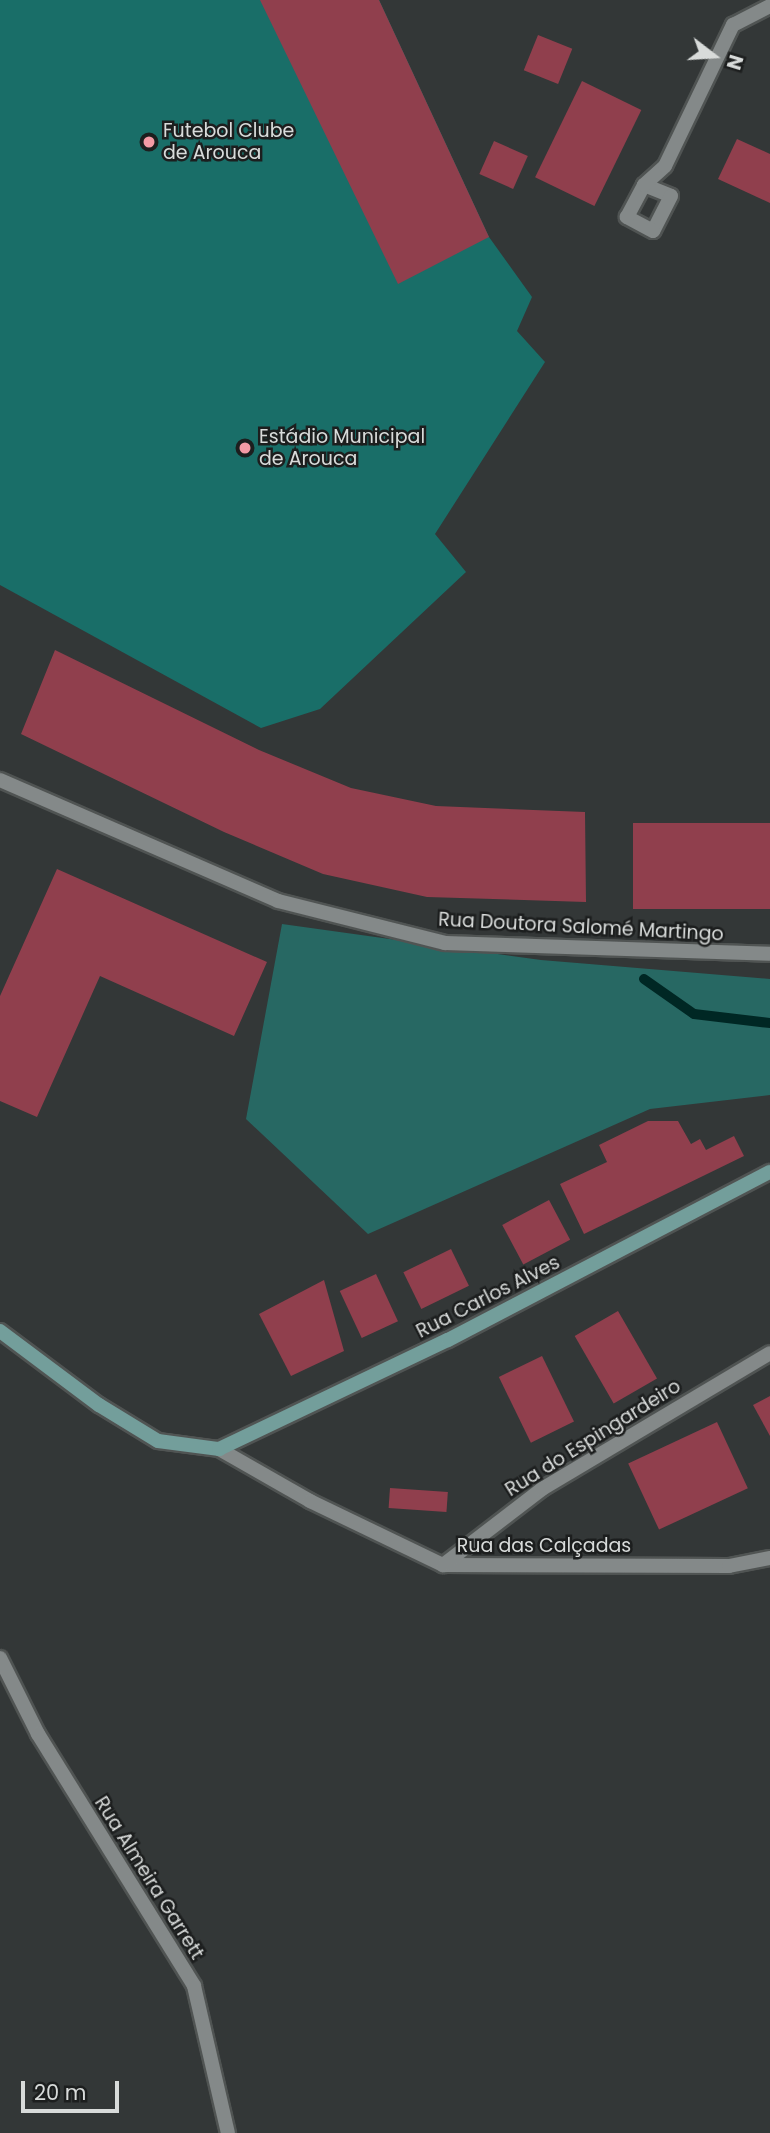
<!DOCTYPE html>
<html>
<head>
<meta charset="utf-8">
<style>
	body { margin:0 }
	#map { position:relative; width:770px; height:2133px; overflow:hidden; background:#333737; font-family:Poppins,sans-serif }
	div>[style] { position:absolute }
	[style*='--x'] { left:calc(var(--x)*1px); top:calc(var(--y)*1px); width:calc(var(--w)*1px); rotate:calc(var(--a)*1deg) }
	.green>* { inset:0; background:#196e68 }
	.forest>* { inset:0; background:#276863 }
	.stream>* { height:10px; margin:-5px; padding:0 5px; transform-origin:5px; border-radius:5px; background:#002724 }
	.building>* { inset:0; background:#903f4d; transform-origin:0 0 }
	.roads { filter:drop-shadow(2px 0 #505453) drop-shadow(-2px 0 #505453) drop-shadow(0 2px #505453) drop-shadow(0 -2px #505453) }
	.street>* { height:14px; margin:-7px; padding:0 7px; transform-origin:7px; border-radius:7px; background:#848989 }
	.secondary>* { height:14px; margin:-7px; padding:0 7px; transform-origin:7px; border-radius:7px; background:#739e9b }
	.dots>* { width:19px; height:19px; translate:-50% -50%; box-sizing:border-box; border:4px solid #1c1e1e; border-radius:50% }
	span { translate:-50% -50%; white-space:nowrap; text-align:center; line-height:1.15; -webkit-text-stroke:5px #1c1e1e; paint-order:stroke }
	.poi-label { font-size:19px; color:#d8dbda }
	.left { translate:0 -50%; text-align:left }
	.street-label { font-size:19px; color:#d8dbda }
	.north { position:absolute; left:679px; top:21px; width:70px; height:70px; -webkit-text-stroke:5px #1c1e1e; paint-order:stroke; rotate:107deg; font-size:19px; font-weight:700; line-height:28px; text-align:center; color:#d8dbda }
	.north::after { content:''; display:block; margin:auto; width:24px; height:32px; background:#d8dbda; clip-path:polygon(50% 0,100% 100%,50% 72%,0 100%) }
	.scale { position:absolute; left:21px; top:2081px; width:98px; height:32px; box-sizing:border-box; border:4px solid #d8dbda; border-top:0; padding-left:9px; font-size:21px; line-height:24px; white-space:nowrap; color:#d8dbda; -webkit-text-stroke:5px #1c1e1e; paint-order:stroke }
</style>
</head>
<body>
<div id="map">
	<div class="green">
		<div style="clip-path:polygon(0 0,379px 0,489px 237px,532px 297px,517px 331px,545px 362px,435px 534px,466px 572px,320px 709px,261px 728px,0 585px)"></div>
	</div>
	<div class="forest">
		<div style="clip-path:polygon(282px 924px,541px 960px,770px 979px,770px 1095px,650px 1109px,368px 1234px,246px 1119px)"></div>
	</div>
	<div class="stream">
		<div style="--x:644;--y:979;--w:61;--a:35"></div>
		<div style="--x:694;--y:1014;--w:77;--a:6.8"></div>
	</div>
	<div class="building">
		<div style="clip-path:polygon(260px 0,379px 0,489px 237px,398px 284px)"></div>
		<div style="left:538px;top:35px;width:37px;height:38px;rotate:22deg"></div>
		<div style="left:582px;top:81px;width:66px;height:107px;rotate:26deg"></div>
		<div style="clip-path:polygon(737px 139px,770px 154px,770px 203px,718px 179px)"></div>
		<div style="left:494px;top:141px;width:37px;height:36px;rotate:24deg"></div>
		<div style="clip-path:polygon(55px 650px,259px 750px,351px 788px,436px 806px,585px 812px,586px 902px,427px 897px,323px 874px,224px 832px,21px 734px)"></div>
		<div style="left:633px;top:823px;width:137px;height:86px"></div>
		<div style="clip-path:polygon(57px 869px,267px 962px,234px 1036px,100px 976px,37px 1117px,0 1101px,0 996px)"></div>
		<div style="clip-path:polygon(648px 1121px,678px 1121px,691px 1144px,700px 1139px,706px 1150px,734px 1136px,744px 1156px,584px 1234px,560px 1184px,607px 1162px,599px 1145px)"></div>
		<div style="left:549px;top:1200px;width:45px;height:53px;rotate:62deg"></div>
		<div style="left:451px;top:1249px;width:41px;height:53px;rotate:64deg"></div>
		<div style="left:376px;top:1274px;width:52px;height:40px;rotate:65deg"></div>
		<div style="clip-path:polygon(324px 1280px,344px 1351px,291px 1376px,259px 1314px)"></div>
		<div style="left:618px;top:1311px;width:78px;height:50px;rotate:60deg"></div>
		<div style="left:542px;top:1356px;width:73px;height:48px;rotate:64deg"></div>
		<div style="clip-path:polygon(770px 1396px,770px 1436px,753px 1405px)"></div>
		<div style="left:717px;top:1422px;width:73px;height:98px;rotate:65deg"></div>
		<div style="left:390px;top:1488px;width:58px;height:20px;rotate:4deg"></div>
	</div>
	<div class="roads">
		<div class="street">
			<div style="--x:644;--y:185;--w:29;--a:22"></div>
			<div style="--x:671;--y:196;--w:39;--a:117"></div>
			<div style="--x:653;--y:231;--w:30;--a:-152"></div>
			<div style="--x:627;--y:217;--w:36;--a:-62"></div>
			<div style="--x:644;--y:185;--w:28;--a:-42"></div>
			<div style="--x:665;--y:166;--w:157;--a:-64.3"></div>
			<div style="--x:733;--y:25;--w:42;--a:-27.2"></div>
			<div style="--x:0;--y:780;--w:303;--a:23.5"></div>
			<div style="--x:278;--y:901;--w:172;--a:14.1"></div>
			<div style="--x:445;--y:943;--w:325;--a:1.9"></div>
			<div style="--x:219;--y:1449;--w:105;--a:29.7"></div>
			<div style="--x:310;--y:1501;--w:148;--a:25.7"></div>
			<div style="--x:443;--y:1565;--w:286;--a:0.2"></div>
			<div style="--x:729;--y:1566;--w:42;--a:-11"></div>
			<div style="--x:443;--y:1565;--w:125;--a:-37.5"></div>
			<div style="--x:542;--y:1489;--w:265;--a:-30.8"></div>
			<div style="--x:0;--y:1658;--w:85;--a:63.4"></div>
			<div style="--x:38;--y:1734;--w:296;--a:58.2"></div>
			<div style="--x:194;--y:1986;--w:151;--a:77"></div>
		</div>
		<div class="secondary">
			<div style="--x:0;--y:1331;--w:124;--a:36.8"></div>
			<div style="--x:99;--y:1405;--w:69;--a:31.4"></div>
			<div style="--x:158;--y:1441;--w:62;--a:7.5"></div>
			<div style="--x:219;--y:1449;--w:254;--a:-25.5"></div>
			<div style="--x:448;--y:1340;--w:363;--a:-27.6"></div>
		</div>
	</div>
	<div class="dots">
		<div style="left:149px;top:142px;background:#f49aa5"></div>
		<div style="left:245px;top:448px;background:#f49aa5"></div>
	</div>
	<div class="poi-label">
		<span class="left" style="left:163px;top:142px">Futebol Clube<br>de Arouca</span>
		<span class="left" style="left:259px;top:448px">Estádio Municipal<br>de Arouca</span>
	</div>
	<div class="street-label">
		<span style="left:581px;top:927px;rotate:3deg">Rua Doutora Salomé Martingo</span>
		<span style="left:488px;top:1297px;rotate:-27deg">Rua Carlos Alves</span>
		<span style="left:593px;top:1438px;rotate:-32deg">Rua do Espingardeiro</span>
		<span style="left:544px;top:1546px">Rua das Calçadas</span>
		<span style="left:149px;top:1878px;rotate:58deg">Rua Almeira Garrett</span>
	</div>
	<div class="north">N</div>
	<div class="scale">20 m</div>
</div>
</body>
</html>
